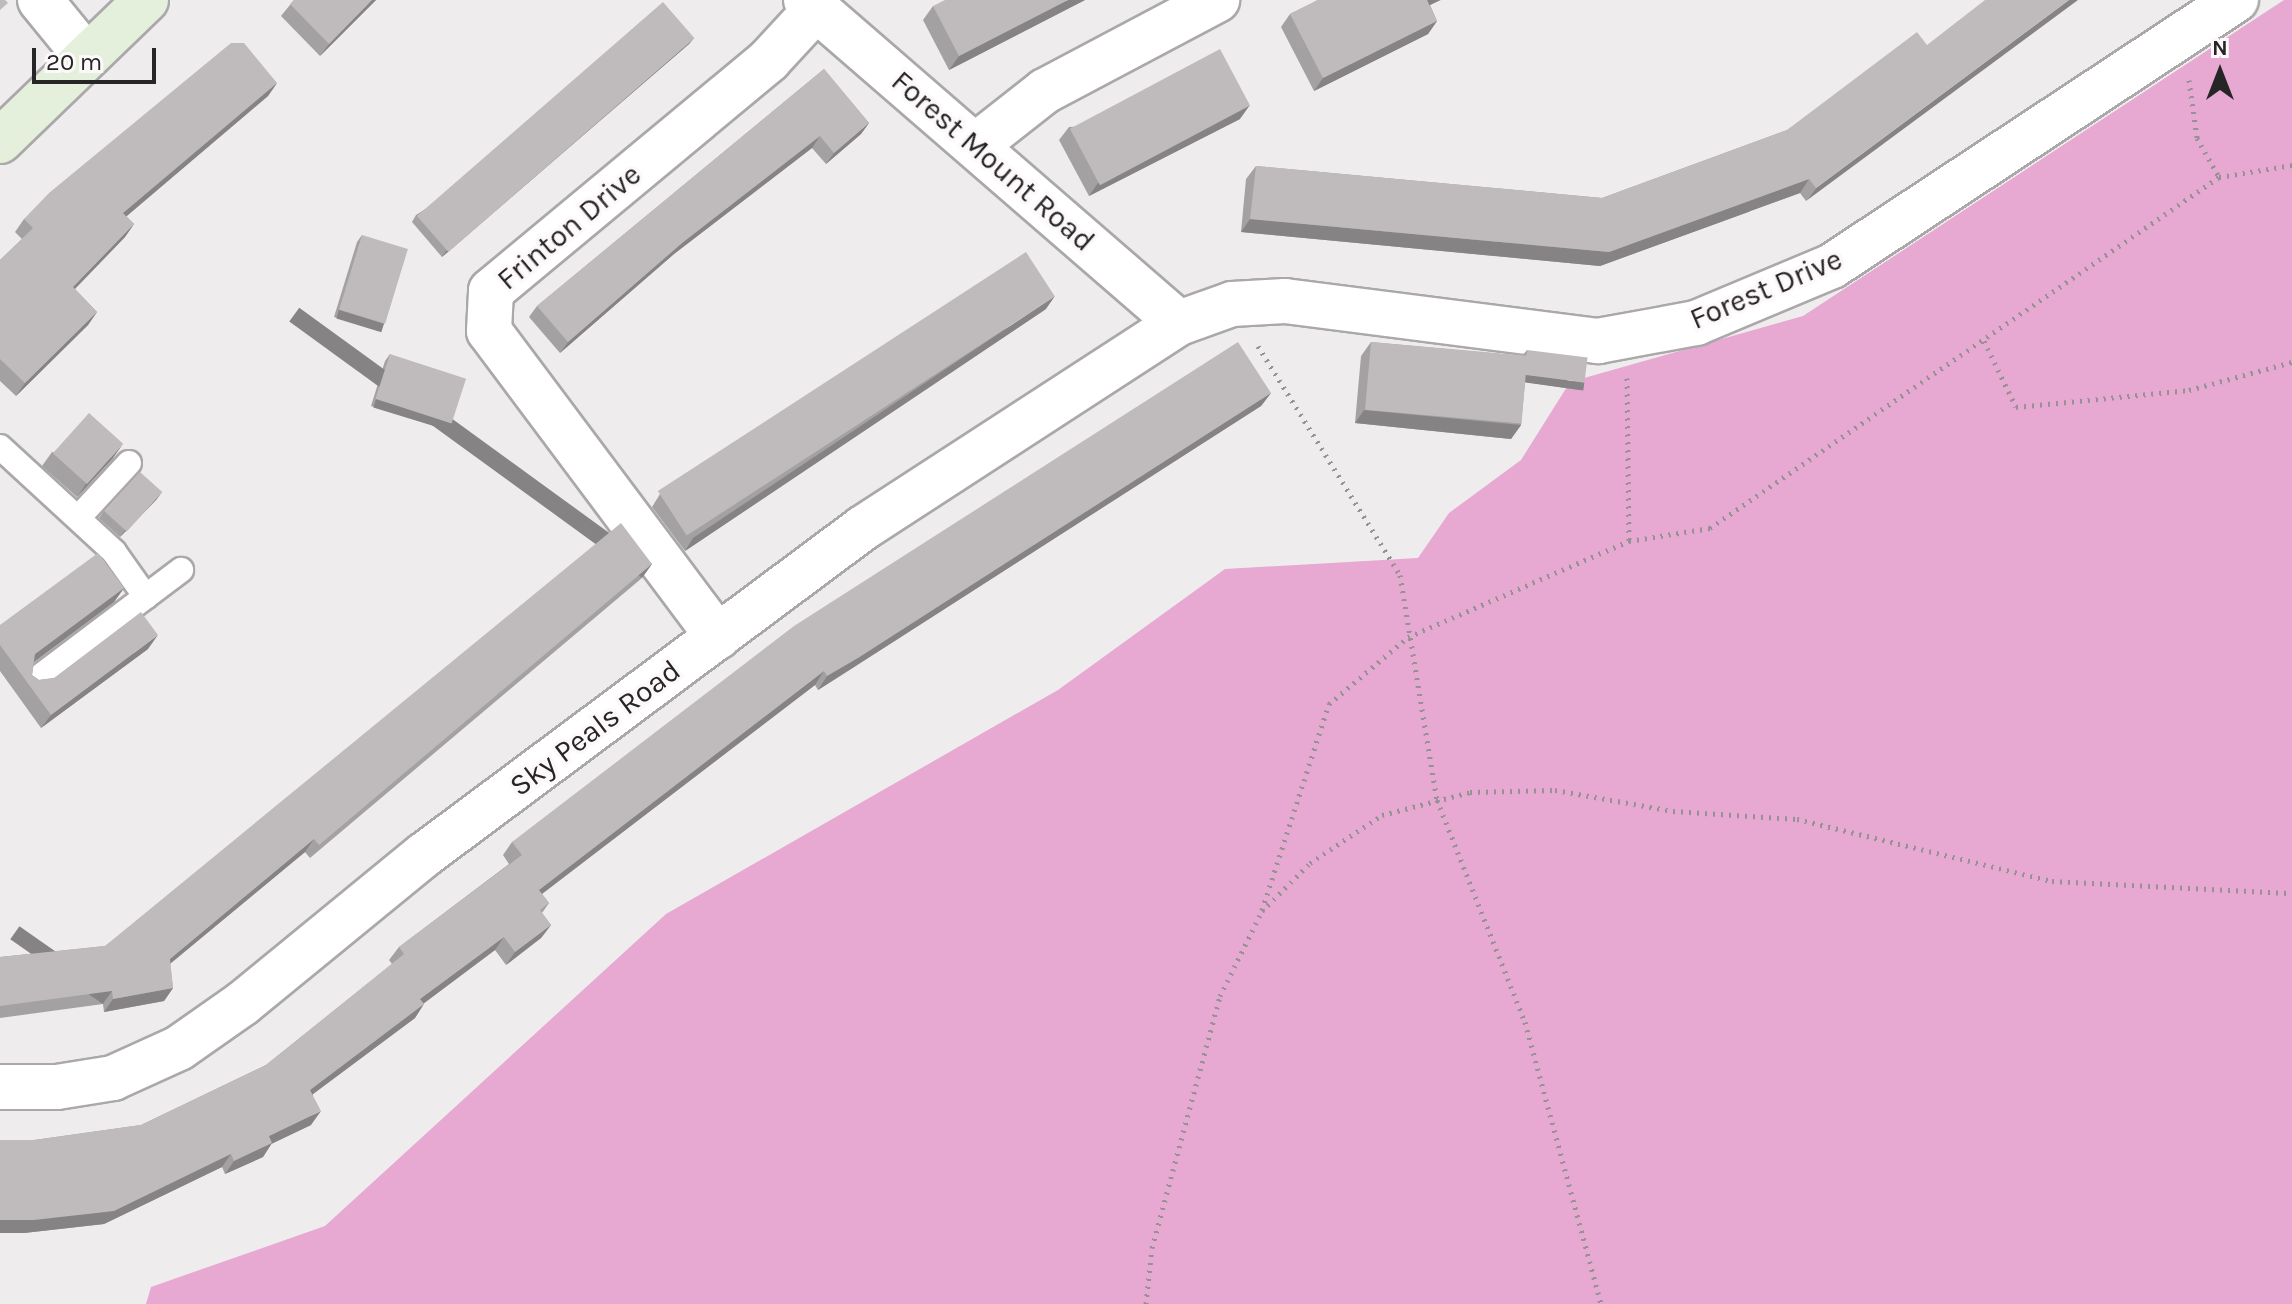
<!DOCTYPE html>
<html>
<head>
<meta charset="utf-8">
<style>
	body { margin:0 }
	#map { position:relative; width:2292px; height:1304px; overflow:hidden; background:#efecee; font-family:Karla,sans-serif }
	div>[style] { position:absolute }
	[style*='--x'] { left:calc(var(--x)*1px); top:calc(var(--y)*1px); width:calc(var(--w)*1px); rotate:calc(var(--a)*1deg) }
	.forest>* { inset:0; background:#e7a8d1 }
	.path>* { height:5px; margin-top:-2.5px; transform-origin:0; background:repeating-linear-gradient(90deg,#949293 0 2px,transparent 0 8px) }
	.roads { filter:drop-shadow(2px 0 #aba8aa) drop-shadow(-2px 0 #aba8aa) drop-shadow(0 2px #aba8aa) drop-shadow(0 -2px #aba8aa) }
	.lane>* { height:24px; margin:-12px; padding:0 12px; transform-origin:12px; border-radius:12px; background:#fff }
	.street>* { height:44px; margin:-22px; padding:0 22px; transform-origin:22px; border-radius:22px; background:#fff }
	.secondary>* { height:44px; margin:-22px; padding:0 22px; transform-origin:22px; border-radius:22px; background:#e4f0dc }
	.wall>* { inset:0; background:#a4a1a3 }
	.shaded-wall>* { inset:0; background:#868384; transform-origin:0 0 }
	.building>* { inset:0; background:#bfbbbd; transform-origin:0 0 }
	span { translate:-50% -50%; white-space:nowrap; text-align:center; line-height:1.15; -webkit-text-stroke:7px #fdf9fb; paint-order:stroke }
	.street-label { font-size:30px; color:#272627 }
	.north { position:absolute; left:2180px; top:32px; width:80px; height:80px; -webkit-text-stroke:6px #fdf9fb; paint-order:stroke; rotate:0deg; font-size:22px; font-weight:700; line-height:32px; text-align:center; color:#272627 }
	.north::after { content:''; display:block; margin:auto; width:28px; height:36px; background:#272627; clip-path:polygon(50% 0,100% 100%,50% 72%,0 100%) }
	.scale { position:absolute; left:32px; top:48px; width:124px; height:36px; box-sizing:border-box; border:4px solid #272627; border-top:0; padding-left:10px; font-size:24px; line-height:28px; white-space:nowrap; color:#272627; -webkit-text-stroke:6px #fdf9fb; paint-order:stroke }
</style>
</head>
<body>
<div id="map">
	<div class="forest">
		<div style="clip-path:polygon(2284px 0,2292px 0,2292px 1304px,146px 1304px,151px 1287px,325px 1226px,666px 914px,1058px 690px,1225px 569px,1418px 558px,1449px 513px,1521px 460px,1570px 382px,1803px 316px)"></div>
	</div>
	<div class="path">
		<div style="--x:2189;--y:80;--w:59;--a:82.1"></div>
		<div style="--x:2197;--y:138;--w:45;--a:60.6"></div>
		<div style="--x:1984;--y:341;--w:73;--a:64.1"></div>
		<div style="--x:2016;--y:407;--w:174;--a:-5.6"></div>
		<div style="--x:2189;--y:390;--w:107;--a:-15.2"></div>
		<div style="--x:1258;--y:346;--w:269;--a:58.2"></div>
		<div style="--x:1400;--y:575;--w:228;--a:80.7"></div>
		<div style="--x:1437;--y:800;--w:239;--a:68.4"></div>
		<div style="--x:1525;--y:1022;--w:292;--a:74.9"></div>
		<div style="--x:1627;--y:378;--w:163;--a:89.3"></div>
		<div style="--x:1262;--y:910;--w:217;--a:-72"></div>
		<div style="--x:1329;--y:704;--w:104;--a:-40.3"></div>
		<div style="--x:1408;--y:637;--w:241;--a:-23.5"></div>
		<div style="--x:1629;--y:541;--w:82;--a:-9.1"></div>
		<div style="--x:1710;--y:528;--w:618;--a:-34.59"></div>
		<div style="--x:2219;--y:177;--w:74;--a:-9.3"></div>
		<div style="--x:1146;--y:1304;--w:56;--a:-83.9"></div>
		<div style="--x:1152;--y:1248;--w:261;--a:-74.9"></div>
		<div style="--x:1220;--y:996;--w:95;--a:-63.7"></div>
		<div style="--x:1262;--y:911;--w:68;--a:-45"></div>
		<div style="--x:1310;--y:863;--w:87;--a:-33.7"></div>
		<div style="--x:1382;--y:815;--w:91;--a:-14.6"></div>
		<div style="--x:1470;--y:792;--w:85;--a:-1.3"></div>
		<div style="--x:1555;--y:790;--w:120;--a:10.1"></div>
		<div style="--x:1673;--y:811;--w:124;--a:3.7"></div>
		<div style="--x:1797;--y:819;--w:262;--a:13.7"></div>
		<div style="--x:2052;--y:881;--w:240;--a:2.9"></div>
	</div>
	<div class="roads">
		<div class="lane">
			<div style="--x:0;--y:447;--w:155;--a:42.6"></div>
			<div style="--x:114;--y:552;--w:55;--a:54.6"></div>
			<div style="--x:78;--y:518;--w:75;--a:-47.2"></div>
			<div style="--x:35;--y:680;--w:183;--a:-37"></div>
		</div>
		<div class="street">
			<div style="--x:40;--y:0;--w:71;--a:50.7"></div>
			<div style="--x:806;--y:0;--w:493;--a:40.9"></div>
			<div style="--x:975;--y:146;--w:89;--a:-38.2"></div>
			<div style="--x:1045;--y:91;--w:195;--a:-27.9"></div>
			<div style="--x:718;--y:637;--w:382;--a:-126.8"></div>
			<div style="--x:489;--y:331;--w:40;--a:-87.1"></div>
			<div style="--x:491;--y:291;--w:361;--a:-39.7"></div>
			<div style="--x:769;--y:60;--w:69;--a:-47.3"></div>
			<div style="--x:0;--y:1087;--w:57;--a:0"></div>
			<div style="--x:57;--y:1087;--w:57;--a:-9.1"></div>
			<div style="--x:113;--y:1078;--w:72;--a:-24.4"></div>
			<div style="--x:179;--y:1048;--w:78;--a:-35.1"></div>
			<div style="--x:243;--y:1003;--w:234;--a:-39.3"></div>
			<div style="--x:424;--y:855;--w:547;--a:-36.68"></div>
			<div style="--x:863;--y:528;--w:377;--a:-33"></div>
			<div style="--x:1179;--y:323;--w:56;--a:-19.7"></div>
			<div style="--x:1232;--y:304;--w:53;--a:-3.2"></div>
			<div style="--x:1285;--y:301;--w:316;--a:7.3"></div>
			<div style="--x:1598;--y:341;--w:100;--a:-10.4"></div>
			<div style="--x:1696;--y:323;--w:147;--a:-22.7"></div>
			<div style="--x:1832;--y:266;--w:484;--a:-33.4"></div>
		</div>
		<div class="secondary">
			<div style="--x:0;--y:141;--w:203;--a:-44"></div>
		</div>
	</div>
	<div class="wall">
		<div style="clip-path:polygon(294px 0,376px 0,320px 56px,281px 16px)"></div>
		<div style="clip-path:polygon(1085px 0,949px 70px,923px 20px,933px 6px)"></div>
		<div style="clip-path:polygon(1318px 0,1441px 0,1430px 5px,1437px 21px,1428px 34px,1314px 91px,1281px 27px,1290px 14px)"></div>
		<div style="clip-path:polygon(694px 38px,689px 44px,442px 257px,412px 222px,416px 215px)"></div>
		<div style="clip-path:polygon(1927px 45px,1806px 201px,1800px 193px,1600px 266px,1241px 232px,1246px 179px,1256px 166px,1602px 198px,1787px 130px)"></div>
		<div style="clip-path:polygon(824px 69px,869px 123px,861px 134px,826px 164px,812px 148px,674px 254px,560px 353px,529px 317px,537px 306px)"></div>
		<div style="clip-path:polygon(277px 83px,268px 96px,126px 216px,134px 224px,125px 237px,75px 289px,97px 312px,88px 325px,16px 396px,0 381px,0 260px,22px 239px,15px 232px,24px 219px)"></div>
		<div style="clip-path:polygon(1240px 119px,1089px 196px,1059px 140px,1069px 127px)"></div>
		<div style="clip-path:polygon(362px 235px,384px 324px,379px 331px,334px 317px,357px 242px)"></div>
		<div style="clip-path:polygon(1046px 309px,685px 551px,652px 507px,660px 494px)"></div>
		<div style="clip-path:polygon(1371px 342px,1522px 356px,1527px 350px,1580px 390px,1525px 382px,1521px 425px,1511px 439px,1355px 423px,1361px 356px)"></div>
		<div style="clip-path:polygon(390px 354px,448px 430px,371px 406px,385px 361px)"></div>
		<div style="clip-path:polygon(1271px 393px,1261px 406px,848px 671px,818px 690px,815px 685px,542px 894px,549px 903px,542px 913px,551px 925px,541px 938px,506px 965px,495px 950px,424px 1003px,415px 1018px,313px 1094px,311px 1125px,272px 1143px,263px 1157px,225px 1174px,222px 1167px,104px 1224px,24px 1233px,0 1233px,34px 1140px,141px 1125px,266px 1065px,392px 964px,389px 960px,399px 947px,509px 864px,503px 855px,512px 842px)"></div>
		<div style="clip-path:polygon(52px 452px,113px 458px,77px 497px,42px 466px)"></div>
		<div style="clip-path:polygon(157px 499px,120px 537px,99px 518px,104px 511px)"></div>
		<div style="clip-path:polygon(652px 564px,642px 578px,310px 858px,305px 852px,170px 964px,173px 988px,164px 1001px,104px 1012px,103px 1004px,0 1018px,0 957px,105px 946px)"></div>
		<div style="clip-path:polygon(124px 588px,114px 602px,34px 662px,32px 675px,39px 680px,54px 678px,148px 649px,41px 728px,0 671px,0 625px)"></div>
	</div>
	<div class="shaded-wall">
		<div style="clip-path:polygon(372px 0,376px 0,320px 56px,329px 44px)"></div>
		<div style="clip-path:polygon(1068px 0,1085px 0,949px 70px,959px 56px)"></div>
		<div style="clip-path:polygon(1425px 0,1440px 0,1416px 12px)"></div>
		<div style="clip-path:polygon(2069px 0,2078px 0,1806px 201px,1816px 188px)"></div>
		<div style="clip-path:polygon(1437px 21px,1428px 34px,1314px 91px,1323px 78px)"></div>
		<div style="clip-path:polygon(694px 38px,689px 44px,442px 257px,447px 250px)"></div>
		<div style="clip-path:polygon(277px 83px,268px 96px,114px 227px,123px 213px)"></div>
		<div style="clip-path:polygon(1250px 105px,1240px 119px,1089px 196px,1098px 183px)"></div>
		<div style="clip-path:polygon(869px 123px,861px 134px,826px 164px,834px 153px)"></div>
		<div style="clip-path:polygon(820px 136px,812px 148px,674px 254px,560px 353px,568px 342px,682px 243px)"></div>
		<div style="clip-path:polygon(1809px 179px,1800px 193px,1600px 266px,1241px 232px,1250px 219px,1609px 252px)"></div>
		<div style="clip-path:polygon(134px 224px,125px 237px,63px 301px,73px 287px)"></div>
		<div style="clip-path:polygon(1055px 296px,1046px 309px,685px 551px,693px 538px)"></div>
		<div style="left:339px;top:310px;width:47px;height:9px;rotate:17deg"></div>
		<div style="clip-path:polygon(97px 312px,88px 325px,16px 396px,25px 383px)"></div>
		<div style="left:1523px;top:374px;width:62px;height:8px;rotate:8deg"></div>
		<div style="clip-path:polygon(1271px 393px,1261px 406px,818px 690px,827px 676px)"></div>
		<div style="left:376px;top:399px;width:81px;height:9px;rotate:17deg"></div>
		<div style="clip-path:polygon(1364px 410px,1521px 425px,1511px 439px,1355px 423px)"></div>
		<div style="clip-path:polygon(123px 444px,113px 458px,77px 497px,86px 484px)"></div>
		<div style="clip-path:polygon(162px 492px,157px 499px,120px 537px,125px 530px)"></div>
		<div style="left:652px;top:564px;width:17px;height:436px;rotate:126deg"></div>
		<div style="clip-path:polygon(124px 588px,114px 602px,26px 668px,35px 654px)"></div>
		<div style="clip-path:polygon(158px 635px,148px 649px,41px 728px,51px 715px)"></div>
		<div style="clip-path:polygon(824px 671px,815px 685px,530px 903px,539px 890px)"></div>
		<div style="clip-path:polygon(314px 839px,305px 852px,160px 972px,170px 959px)"></div>
		<div style="clip-path:polygon(551px 925px,541px 938px,506px 965px,515px 952px)"></div>
		<div style="clip-path:polygon(504px 937px,495px 950px,411px 1013px,420px 999px)"></div>
		<div style="clip-path:polygon(173px 988px,164px 1001px,104px 1012px,113px 999px)"></div>
		<div style="left:112px;top:991px;width:16px;height:113px;rotate:125deg"></div>
		<div style="clip-path:polygon(424px 1004px,415px 1018px,301px 1103px,310px 1090px)"></div>
		<div style="clip-path:polygon(321px 1111px,311px 1125px,261px 1149px,272px 1143px,263px 1157px,225px 1174px,234px 1161px,269px 1136px)"></div>
		<div style="clip-path:polygon(231px 1154px,222px 1167px,104px 1224px,24px 1233px,0 1233px,0 1220px)"></div>
	</div>
	<div class="building">
		<div style="clip-path:polygon(0 0,5px 0,8px 3px,0 10px)"></div>
		<div style="clip-path:polygon(294px 0,372px 0,329px 44px,290px 4px)"></div>
		<div style="clip-path:polygon(945px 0,1068px 0,959px 56px,933px 6px)"></div>
		<div style="clip-path:polygon(1318px 0,1427px 0,1437px 21px,1323px 78px,1290px 14px)"></div>
		<div style="clip-path:polygon(1985px 0,2069px 0,1816px 188px,1809px 179px,1609px 252px,1250px 219px,1256px 166px,1602px 198px,1787px 130px,1917px 32px,1927px 45px)"></div>
		<div style="left:663px;top:2px;width:48px;height:326px;rotate:49deg"></div>
		<div style="clip-path:polygon(231px 43px,244px 43px,277px 83px,123px 213px,134px 224px,73px 287px,97px 312px,25px 383px,0 359px,0 260px,33px 228px,24px 219px,49px 193px)"></div>
		<div style="left:1220px;top:49px;width:64px;height:170px;rotate:62deg"></div>
		<div style="clip-path:polygon(824px 69px,869px 123px,834px 153px,820px 136px,682px 243px,568px 342px,537px 306px)"></div>
		<div style="left:362px;top:235px;width:48px;height:78px;rotate:17deg"></div>
		<div style="left:1026px;top:252px;width:53px;height:439px;rotate:57deg"></div>
		<div style="clip-path:polygon(1238px 342px,1271px 393px,858px 658px,827px 676px,824px 671px,539px 890px,549px 903px,540px 910px,551px 925px,515px 952px,504px 937px,420px 999px,424px 1004px,310px 1090px,321px 1111px,269px 1136px,272px 1143px,234px 1161px,231px 1154px,114px 1211px,34px 1220px,0 1220px,0 1140px,34px 1140px,141px 1125px,266px 1065px,404px 954px,399px 947px,522px 855px,512px 842px,794px 626px)"></div>
		<div style="left:1371px;top:342px;width:157px;height:68px;rotate:5deg"></div>
		<div style="left:1527px;top:350px;width:61px;height:25px;rotate:7deg"></div>
		<div style="left:390px;top:354px;width:80px;height:47px;rotate:18deg"></div>
		<div style="left:89px;top:413px;width:46px;height:54px;rotate:42deg"></div>
		<div style="left:140px;top:472px;width:30px;height:53px;rotate:42deg"></div>
		<div style="clip-path:polygon(621px 523px,652px 564px,319px 845px,314px 839px,170px 959px,173px 988px,113px 999px,112px 991px,0 1006px,0 957px,105px 946px)"></div>
		<div style="clip-path:polygon(98px 553px,124px 588px,35px 654px,32px 675px,39px 680px,54px 678px,141px 612px,158px 635px,51px 715px,0 645px,0 625px)"></div>
	</div>
	<div class="street-label">
		<span style="left:993px;top:161px;rotate:41deg">Forest Mount Road</span>
		<span style="left:569px;top:227px;rotate:-40deg">Frinton Drive</span>
		<span style="left:1766px;top:289px;rotate:-23deg">Forest Drive</span>
		<span style="left:595px;top:728px;rotate:-37deg">Sky Peals Road</span>
	</div>
	<div class="north">N</div>
	<div class="scale">20 m</div>
</div>
</body>
</html>
